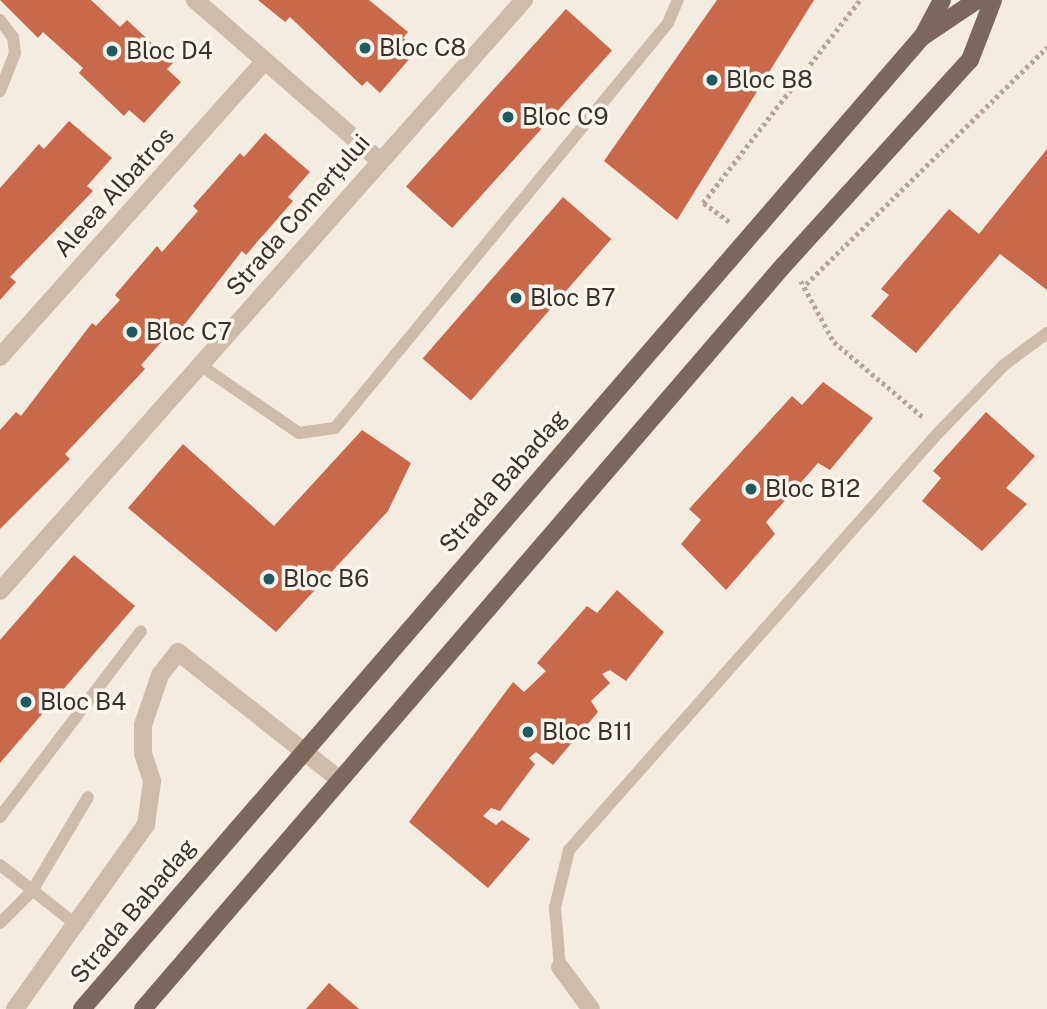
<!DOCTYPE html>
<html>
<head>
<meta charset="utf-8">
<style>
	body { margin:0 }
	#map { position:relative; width:1047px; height:1009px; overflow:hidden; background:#f4ebe1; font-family:"Public Sans",sans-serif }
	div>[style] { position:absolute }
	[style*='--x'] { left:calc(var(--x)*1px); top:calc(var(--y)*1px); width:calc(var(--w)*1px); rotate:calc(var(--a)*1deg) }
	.building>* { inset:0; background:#c8694b; transform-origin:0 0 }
	.path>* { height:4.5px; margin-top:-2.25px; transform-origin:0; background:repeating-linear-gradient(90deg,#b9a596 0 3.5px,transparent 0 7px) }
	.service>* { height:12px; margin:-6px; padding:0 6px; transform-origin:6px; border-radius:6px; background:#cdbbac }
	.minor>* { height:18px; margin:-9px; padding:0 9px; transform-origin:9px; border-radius:9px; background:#cdbbac }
	.primary>* { height:18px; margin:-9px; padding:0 9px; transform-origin:9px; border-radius:9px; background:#7d675c }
	.dots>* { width:19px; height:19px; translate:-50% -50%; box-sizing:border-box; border:4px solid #fbf5ee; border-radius:50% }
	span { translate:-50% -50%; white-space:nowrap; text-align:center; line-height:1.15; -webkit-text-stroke:7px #fbf5ee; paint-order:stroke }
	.poi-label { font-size:24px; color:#3b302b }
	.left { translate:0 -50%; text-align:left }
	.street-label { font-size:24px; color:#3b302b }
</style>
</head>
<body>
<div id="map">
	<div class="building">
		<div style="clip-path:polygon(0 0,91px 0,120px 27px,127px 20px,173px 63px,167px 69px,181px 82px,144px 123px,129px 110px,124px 116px,79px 73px,83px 68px,43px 32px,38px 38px)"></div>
		<div style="clip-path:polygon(258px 0,369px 0,408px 32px,403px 38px,417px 50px,380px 93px,367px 81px,362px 86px,290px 17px,285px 22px)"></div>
		<div style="clip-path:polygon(717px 0,814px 0,677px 220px,604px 161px)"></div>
		<div style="left:566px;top:9px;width:62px;height:239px;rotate:42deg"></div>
		<div style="clip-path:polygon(69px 121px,112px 158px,87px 186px,93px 191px,10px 277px,16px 282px,0 300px,0 188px,39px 144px,44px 149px)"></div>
		<div style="clip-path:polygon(265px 133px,310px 172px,288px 197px,293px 201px,246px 255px,242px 251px,170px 343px,165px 338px,141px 365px,145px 369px,65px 454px,70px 459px,0 529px,0 430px,16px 412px,21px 416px,92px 323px,96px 326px,120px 300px,115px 295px,157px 246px,162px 252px,198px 211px,193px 206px,240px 153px,244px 157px)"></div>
		<div style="clip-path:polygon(1047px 149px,1047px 290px,1000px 254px,916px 353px,871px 316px,889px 295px,881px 289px,949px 209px,979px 234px)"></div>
		<div style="left:563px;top:197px;width:64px;height:214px;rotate:41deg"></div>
		<div style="clip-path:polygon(823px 382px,873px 418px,830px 470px,818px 463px,766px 522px,775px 534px,726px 590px,681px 544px,701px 520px,689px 509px,792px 396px,802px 405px)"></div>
		<div style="clip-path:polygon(986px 412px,1035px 456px,1006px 488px,1027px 504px,982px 551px,922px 501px,941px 478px,933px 471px)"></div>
		<div style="clip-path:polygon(362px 430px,411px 463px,388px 511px,276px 632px,128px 508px,183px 444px,274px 526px)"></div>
		<div style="clip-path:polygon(74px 555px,135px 606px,0 763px,0 640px)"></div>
		<div style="clip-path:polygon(617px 590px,664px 632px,626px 681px,610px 670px,602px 674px,610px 683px,591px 701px,598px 712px,553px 765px,536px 752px,529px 758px,535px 764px,500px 811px,491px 808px,483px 816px,496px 825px,502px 820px,530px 839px,488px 888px,409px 822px,513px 682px,524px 692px,546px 671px,537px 663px,587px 606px,597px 613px)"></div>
		<div style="clip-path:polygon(329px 983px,359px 1009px,306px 1009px)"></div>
	</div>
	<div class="path">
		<div style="--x:729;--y:222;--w:32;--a:-144"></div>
		<div style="--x:703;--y:203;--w:257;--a:-52.3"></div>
		<div style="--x:801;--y:281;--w:69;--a:61.6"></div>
		<div style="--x:834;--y:342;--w:116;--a:40.1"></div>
		<div style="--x:806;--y:284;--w:338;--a:-44.5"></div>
	</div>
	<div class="service">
		<div style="--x:0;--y:20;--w:21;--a:53"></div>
		<div style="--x:13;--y:37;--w:16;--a:83"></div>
		<div style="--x:15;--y:53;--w:41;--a:111.5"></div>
		<div style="--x:200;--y:365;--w:120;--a:34.5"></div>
		<div style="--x:299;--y:433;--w:36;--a:-8"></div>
		<div style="--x:335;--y:428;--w:524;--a:-50.57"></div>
		<div style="--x:668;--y:23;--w:25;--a:-67"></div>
		<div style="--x:0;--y:817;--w:233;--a:-52.8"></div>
		<div style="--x:0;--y:865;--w:99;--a:38"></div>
		<div style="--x:0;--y:923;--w:45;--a:-45"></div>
		<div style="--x:32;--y:891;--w:109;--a:-59.2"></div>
		<div style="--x:560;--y:967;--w:60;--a:-94.8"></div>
		<div style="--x:555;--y:907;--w:59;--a:-76.2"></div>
		<div style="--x:569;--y:850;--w:558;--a:-48.49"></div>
		<div style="--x:939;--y:432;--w:93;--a:-45.9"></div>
		<div style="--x:1004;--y:365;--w:54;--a:-36.7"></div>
	</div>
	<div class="minor">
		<div style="--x:195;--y:0;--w:242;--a:41"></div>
		<div style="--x:0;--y:357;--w:397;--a:-48.2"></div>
		<div style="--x:0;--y:591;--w:790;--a:-48.44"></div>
		<div style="--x:560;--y:967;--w:52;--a:53.6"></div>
		<div style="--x:15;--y:1009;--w:226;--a:-54.6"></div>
		<div style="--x:146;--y:825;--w:44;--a:-82.2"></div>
		<div style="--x:152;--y:781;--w:28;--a:-108"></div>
		<div style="--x:143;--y:754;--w:29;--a:-90"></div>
		<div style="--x:143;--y:725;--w:53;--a:-71.2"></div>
		<div style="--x:160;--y:675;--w:29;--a:-52"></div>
		<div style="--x:178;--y:652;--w:205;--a:38.3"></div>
	</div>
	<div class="primary">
		<div style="--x:924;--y:34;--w:38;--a:-62"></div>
		<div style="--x:82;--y:1009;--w:1285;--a:-49.17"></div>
		<div style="--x:922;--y:37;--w:66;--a:-33.9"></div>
		<div style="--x:143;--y:1009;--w:981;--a:-49.26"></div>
		<div style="--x:783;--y:266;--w:278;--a:-47.8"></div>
		<div style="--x:970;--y:60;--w:64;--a:-69"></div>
	</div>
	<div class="dots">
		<div style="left:365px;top:48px;background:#1f5a5e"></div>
		<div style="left:112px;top:51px;background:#1f5a5e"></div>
		<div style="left:712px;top:80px;background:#1f5a5e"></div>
		<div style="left:508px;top:117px;background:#1f5a5e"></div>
		<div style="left:516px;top:298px;background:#1f5a5e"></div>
		<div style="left:132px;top:332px;background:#1f5a5e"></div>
		<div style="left:751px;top:489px;background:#1f5a5e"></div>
		<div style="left:269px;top:579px;background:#1f5a5e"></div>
		<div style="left:26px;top:702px;background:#1f5a5e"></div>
		<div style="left:528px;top:732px;background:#1f5a5e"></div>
	</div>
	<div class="poi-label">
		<span class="left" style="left:379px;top:48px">Bloc C8</span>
		<span class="left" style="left:126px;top:51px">Bloc D4</span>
		<span class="left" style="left:726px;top:80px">Bloc B8</span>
		<span class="left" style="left:522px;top:117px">Bloc C9</span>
		<span class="left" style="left:530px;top:298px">Bloc B7</span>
		<span class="left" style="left:146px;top:332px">Bloc C7</span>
		<span class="left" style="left:765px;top:489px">Bloc B12</span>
		<span class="left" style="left:283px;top:579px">Bloc B6</span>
		<span class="left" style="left:40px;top:702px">Bloc B4</span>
		<span class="left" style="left:542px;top:732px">Bloc B11</span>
	</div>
	<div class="street-label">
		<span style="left:114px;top:192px;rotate:-48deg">Aleea Albatros</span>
		<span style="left:298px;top:215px;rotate:-49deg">Strada Comerțului</span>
		<span style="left:503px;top:481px;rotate:-49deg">Strada Babadag</span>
		<span style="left:133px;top:911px;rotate:-50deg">Strada Babadag</span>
	</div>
</div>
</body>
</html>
